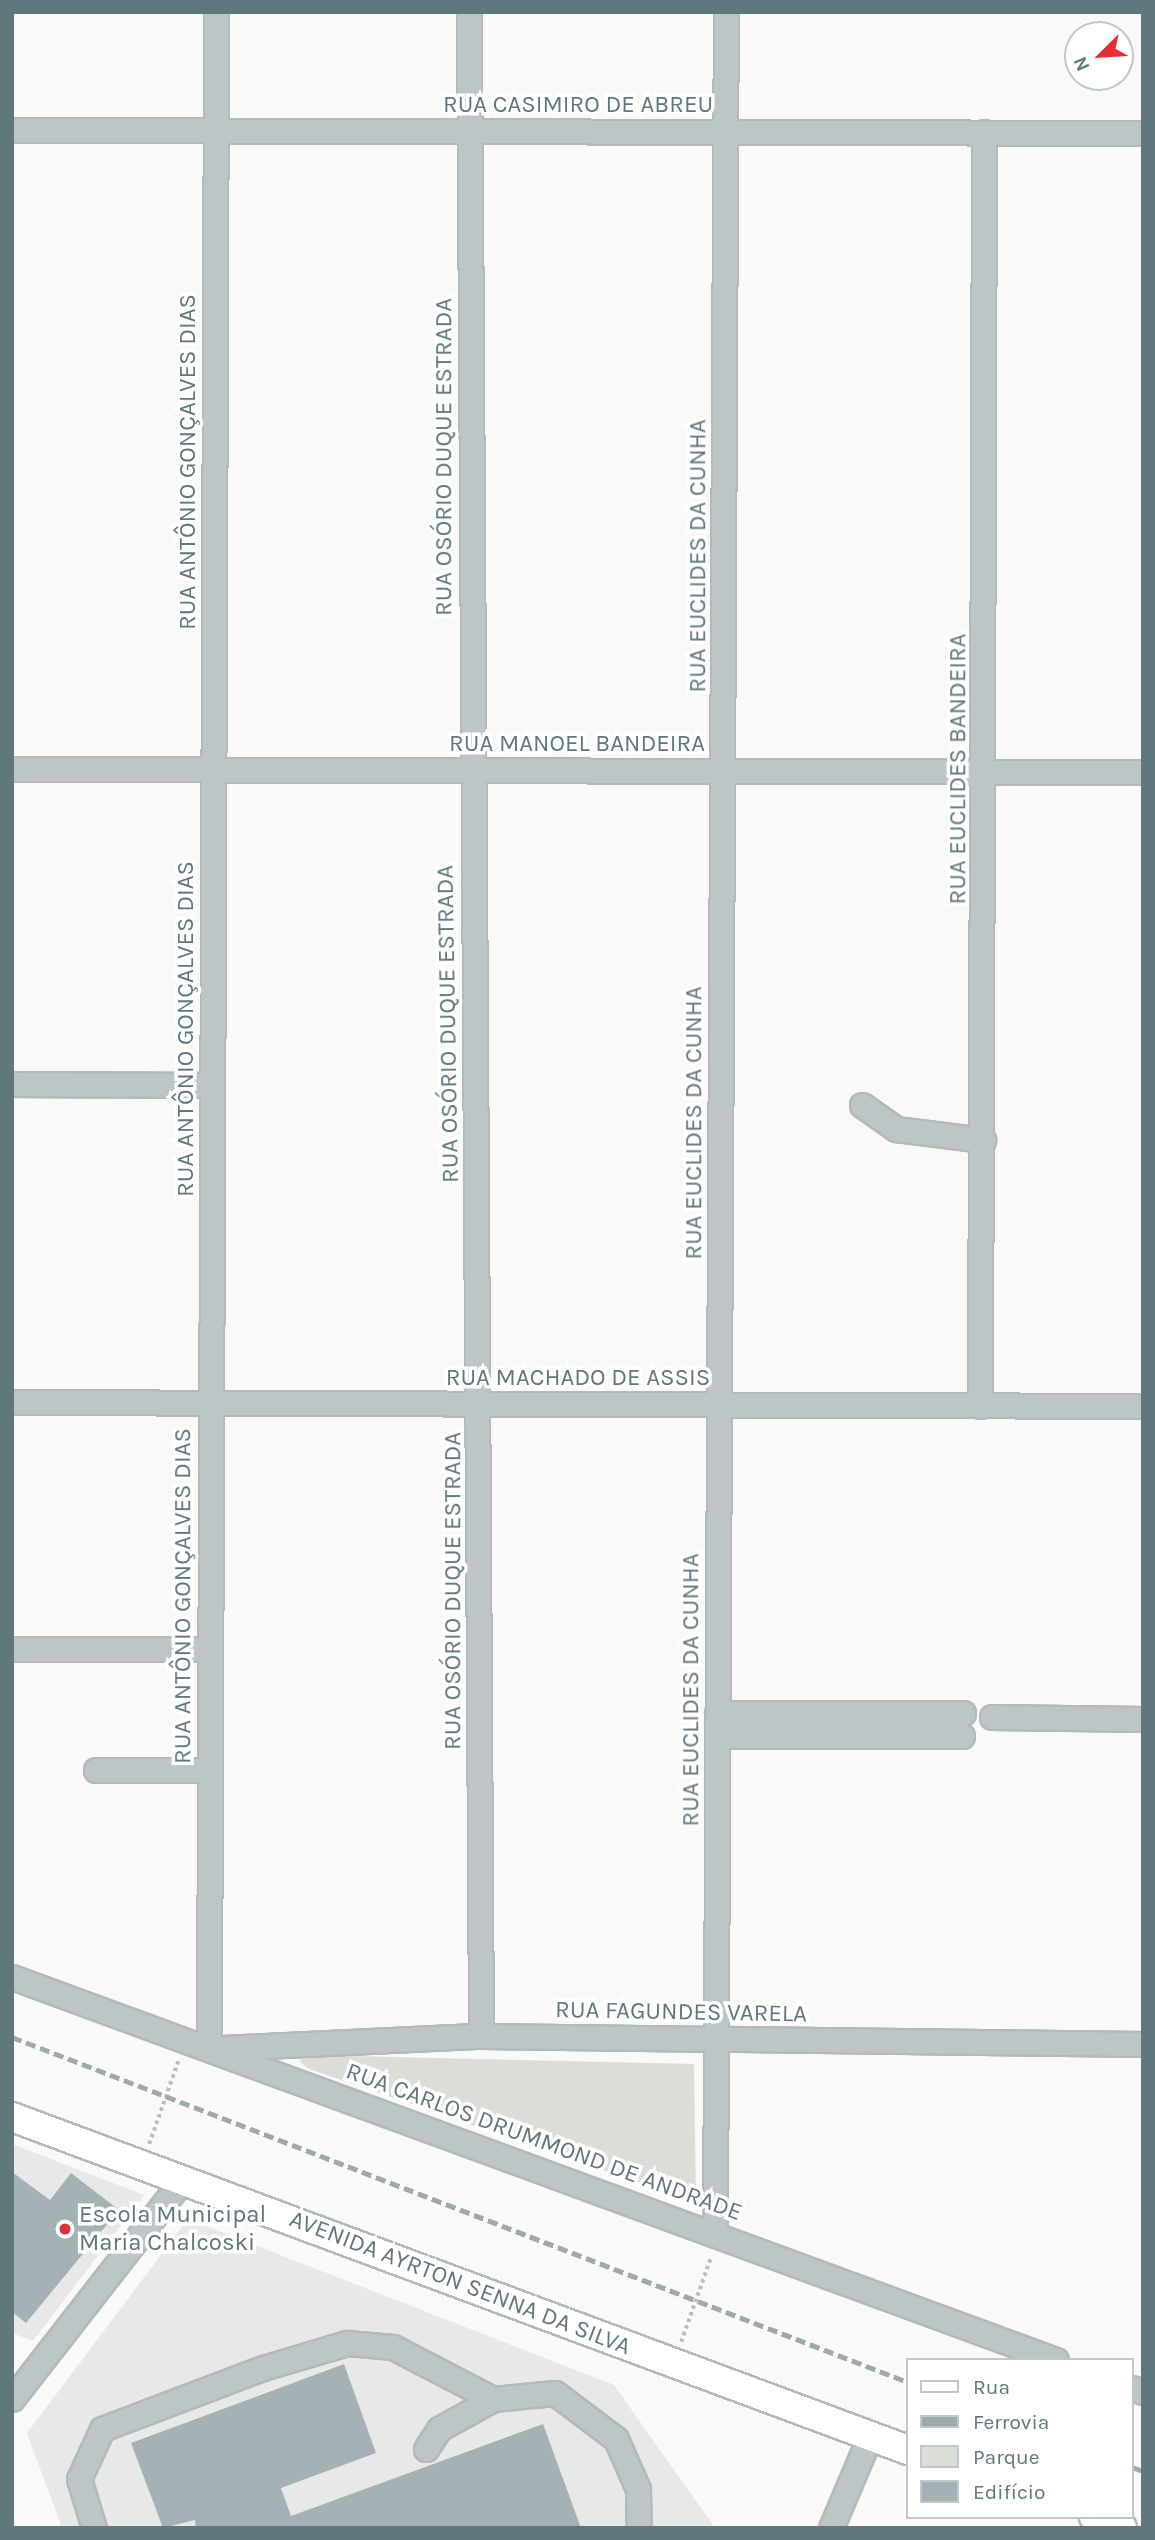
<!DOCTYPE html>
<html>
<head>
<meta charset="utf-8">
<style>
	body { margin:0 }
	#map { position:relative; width:1155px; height:2540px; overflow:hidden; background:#f9f9f7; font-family:Karla,sans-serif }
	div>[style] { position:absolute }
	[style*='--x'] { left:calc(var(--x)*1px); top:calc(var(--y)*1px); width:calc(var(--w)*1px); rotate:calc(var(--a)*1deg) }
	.built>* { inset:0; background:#e7e9e8 }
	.green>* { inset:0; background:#dbded6 }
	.building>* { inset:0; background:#a5b2b5 }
	.path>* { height:3.5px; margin-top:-1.75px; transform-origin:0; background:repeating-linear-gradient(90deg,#b9bebf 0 3.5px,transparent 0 7px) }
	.roads { filter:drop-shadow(2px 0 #b2babc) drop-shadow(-2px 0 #b2babc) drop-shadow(0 2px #b2babc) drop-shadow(0 -2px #b2babc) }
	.minor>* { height:23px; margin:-11.5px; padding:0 11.5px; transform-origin:11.5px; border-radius:11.5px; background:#bec5c7 }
	.major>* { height:28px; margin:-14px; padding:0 14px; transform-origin:14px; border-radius:14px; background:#fff }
	.rail>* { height:5px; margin-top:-2.5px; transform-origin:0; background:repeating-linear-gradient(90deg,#9ea9ac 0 10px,transparent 0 15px) }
	.dots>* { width:19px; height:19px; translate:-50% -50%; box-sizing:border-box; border:4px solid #fff; border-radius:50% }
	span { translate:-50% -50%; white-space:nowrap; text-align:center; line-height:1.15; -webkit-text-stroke:7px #fff; paint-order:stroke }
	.street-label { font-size:24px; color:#60777c }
	.poi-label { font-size:24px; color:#60777c }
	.left { translate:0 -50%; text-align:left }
	.frame { position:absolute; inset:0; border:14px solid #60777c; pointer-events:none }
	.legend { position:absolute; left:906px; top:2358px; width:228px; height:161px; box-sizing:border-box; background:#fff; border:2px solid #bfc9cb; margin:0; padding:9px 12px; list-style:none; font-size:21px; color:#60777c }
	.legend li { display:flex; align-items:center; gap:14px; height:35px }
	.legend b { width:35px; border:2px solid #bfc9cb }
	.north { position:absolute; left:1064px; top:21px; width:70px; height:70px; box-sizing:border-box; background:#fff; border:2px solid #bfc9cb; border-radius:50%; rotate:246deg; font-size:19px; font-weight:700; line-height:28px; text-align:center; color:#60777c }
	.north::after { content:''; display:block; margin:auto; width:24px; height:32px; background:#e12f34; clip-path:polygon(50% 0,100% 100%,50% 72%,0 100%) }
</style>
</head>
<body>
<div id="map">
	<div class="built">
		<div style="clip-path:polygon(12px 2144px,144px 2195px,33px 2341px,12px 2333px)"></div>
		<div style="clip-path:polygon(188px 2219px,614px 2385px,715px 2528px,62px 2528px,27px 2433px)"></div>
	</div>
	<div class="green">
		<div style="clip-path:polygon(311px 2055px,694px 2064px,696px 2202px,309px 2069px,299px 2061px)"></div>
	</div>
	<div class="building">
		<div style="clip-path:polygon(12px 2172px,50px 2200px,71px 2173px,119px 2210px,26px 2323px,12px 2312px)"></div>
		<div style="clip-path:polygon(344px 2364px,376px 2453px,281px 2488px,291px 2516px,543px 2424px,581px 2528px,196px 2528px,195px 2520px,163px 2528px,131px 2443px)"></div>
	</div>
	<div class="path">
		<div style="--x:149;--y:2144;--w:90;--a:-70.6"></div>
		<div style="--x:681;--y:2342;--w:90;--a:-70.6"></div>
	</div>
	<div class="roads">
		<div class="minor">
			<div style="--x:469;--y:12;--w:2024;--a:89.66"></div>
			<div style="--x:12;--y:130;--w:1131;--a:0.15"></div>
			<div style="--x:12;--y:769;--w:1131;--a:0.15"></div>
			<div style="--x:12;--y:1084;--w:200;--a:0.3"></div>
			<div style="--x:862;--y:1105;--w:42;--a:35.2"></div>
			<div style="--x:896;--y:1129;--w:88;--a:7.2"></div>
			<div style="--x:12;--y:1402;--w:1131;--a:0.2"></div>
			<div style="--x:980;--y:1406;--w:1274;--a:-89.82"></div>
			<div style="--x:12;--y:1649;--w:197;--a:0"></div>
			<div style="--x:717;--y:1713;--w:246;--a:0"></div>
			<div style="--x:992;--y:1717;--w:151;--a:0.8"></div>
			<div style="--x:717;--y:1736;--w:245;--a:0"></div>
			<div style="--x:96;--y:1770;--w:113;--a:0"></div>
			<div style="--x:12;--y:1977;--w:1112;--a:20.15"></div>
			<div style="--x:209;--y:2045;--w:2033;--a:-89.8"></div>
			<div style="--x:222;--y:2048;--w:259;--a:-2.7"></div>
			<div style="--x:481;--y:2036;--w:662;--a:0.69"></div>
			<div style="--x:715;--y:2233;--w:2221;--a:-89.72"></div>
			<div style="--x:1132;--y:2388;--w:12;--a:20"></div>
			<div style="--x:12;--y:2399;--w:280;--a:-52.1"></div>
			<div style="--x:426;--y:2449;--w:24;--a:-57"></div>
			<div style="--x:439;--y:2429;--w:62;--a:-29.1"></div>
			<div style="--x:493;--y:2399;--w:62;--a:-5.5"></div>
			<div style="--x:555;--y:2393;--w:76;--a:37"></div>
			<div style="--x:616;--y:2439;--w:55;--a:66.3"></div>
			<div style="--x:638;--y:2489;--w:39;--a:89"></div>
			<div style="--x:94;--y:2528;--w:51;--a:-107"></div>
			<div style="--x:79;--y:2479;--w:55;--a:-65.3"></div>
			<div style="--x:102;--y:2429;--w:172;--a:-20.8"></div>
			<div style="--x:263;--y:2368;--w:88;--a:-16.6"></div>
			<div style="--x:347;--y:2343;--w:46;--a:5"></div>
			<div style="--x:393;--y:2347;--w:113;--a:27.5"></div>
			<div style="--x:831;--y:2528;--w:100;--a:-67"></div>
		</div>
		<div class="major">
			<div style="--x:12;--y:2117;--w:956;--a:20.39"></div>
			<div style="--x:1094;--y:2517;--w:30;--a:21"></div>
		</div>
	</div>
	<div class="rail">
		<div style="--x:12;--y:2037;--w:960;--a:21.06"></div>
		<div style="--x:1132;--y:2467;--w:12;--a:20"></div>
	</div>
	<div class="dots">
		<div style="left:65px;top:2229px;background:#e12f34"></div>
	</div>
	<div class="street-label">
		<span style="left:578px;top:105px">RUA CASIMIRO DE ABREU</span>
		<span style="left:444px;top:457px;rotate:-90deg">RUA OSÓRIO DUQUE ESTRADA</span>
		<span style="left:188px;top:462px;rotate:-90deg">RUA ANTÔNIO GONÇALVES DIAS</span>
		<span style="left:698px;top:556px;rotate:-90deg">RUA EUCLIDES DA CUNHA</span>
		<span style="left:577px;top:744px">RUA MANOEL BANDEIRA</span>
		<span style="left:958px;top:769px;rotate:-90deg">RUA EUCLIDES BANDEIRA</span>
		<span style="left:448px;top:1024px;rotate:-91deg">RUA OSÓRIO DUQUE ESTRADA</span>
		<span style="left:186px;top:1029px;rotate:-90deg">RUA ANTÔNIO GONÇALVES DIAS</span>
		<span style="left:694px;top:1123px;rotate:-90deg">RUA EUCLIDES DA CUNHA</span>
		<span style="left:578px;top:1378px">RUA MACHADO DE ASSIS</span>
		<span style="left:453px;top:1591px;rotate:-90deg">RUA OSÓRIO DUQUE ESTRADA</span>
		<span style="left:183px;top:1596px;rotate:-90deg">RUA ANTÔNIO GONÇALVES DIAS</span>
		<span style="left:691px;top:1690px;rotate:-90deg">RUA EUCLIDES DA CUNHA</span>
		<span style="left:681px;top:2012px;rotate:1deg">RUA FAGUNDES VARELA</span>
		<span style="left:544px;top:2142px;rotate:20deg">RUA CARLOS DRUMMOND DE ANDRADE</span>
		<span style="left:460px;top:2283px;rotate:21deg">AVENIDA AYRTON SENNA DA SILVA</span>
	</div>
	<div class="poi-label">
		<span class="left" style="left:79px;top:2229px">Escola Municipal<br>Maria Chalcoski</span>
	</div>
	<div class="frame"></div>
	<ul class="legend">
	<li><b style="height:9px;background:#fff"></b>Rua</li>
	<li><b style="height:9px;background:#9ea9ac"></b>Ferrovia</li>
	<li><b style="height:19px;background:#dbded6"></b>Parque</li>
	<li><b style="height:19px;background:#a5b2b5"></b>Edifício</li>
	</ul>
	<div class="north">N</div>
</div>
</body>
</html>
